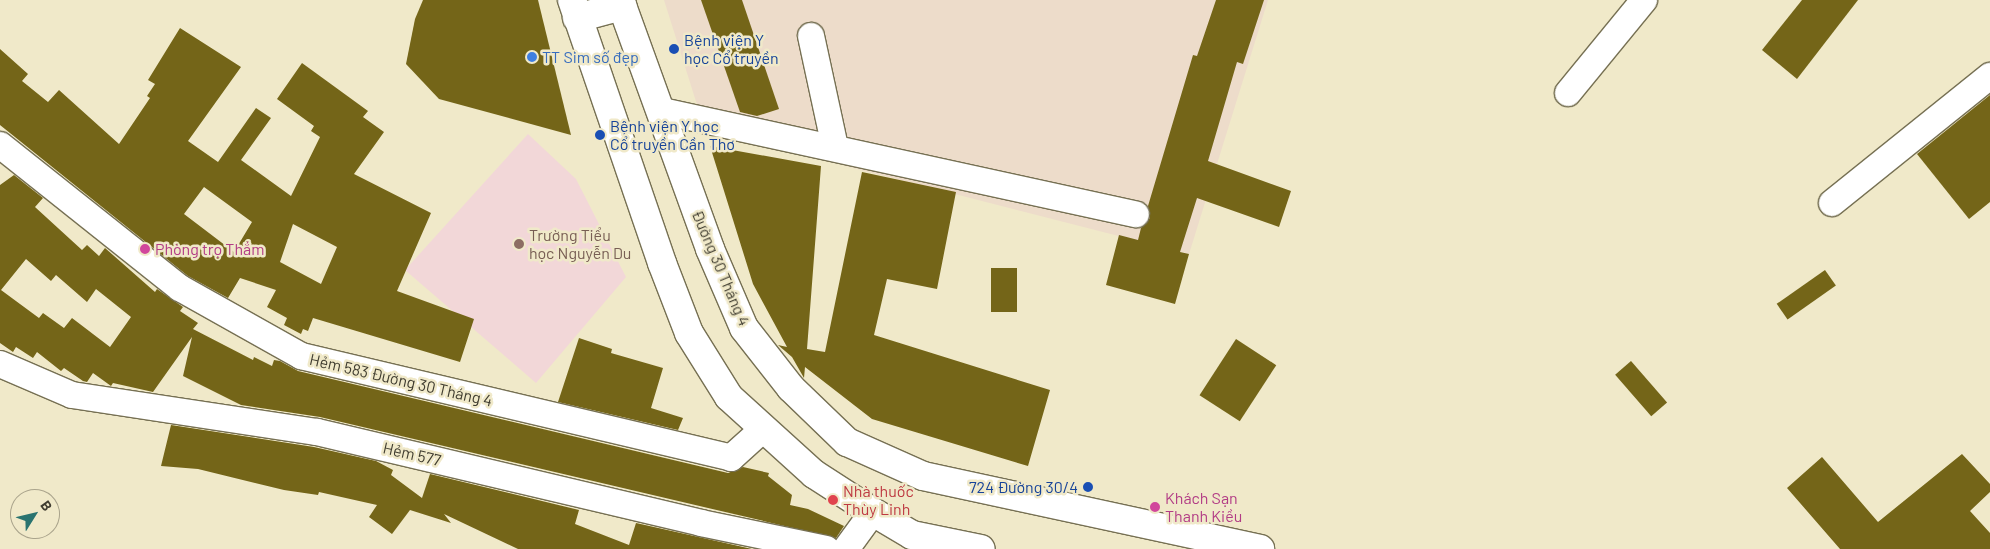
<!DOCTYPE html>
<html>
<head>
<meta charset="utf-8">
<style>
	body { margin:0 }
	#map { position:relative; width:1990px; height:549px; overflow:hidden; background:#f0e9c9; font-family:Barlow,sans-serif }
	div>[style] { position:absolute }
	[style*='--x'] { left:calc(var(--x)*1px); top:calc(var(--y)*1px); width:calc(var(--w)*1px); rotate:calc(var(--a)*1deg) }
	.education>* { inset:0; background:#f2d7d8 }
	.medical>* { inset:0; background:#eddcca }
	.building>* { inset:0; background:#746518; transform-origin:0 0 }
	.roads { filter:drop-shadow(1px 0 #767053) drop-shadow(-1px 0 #767053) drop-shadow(0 1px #767053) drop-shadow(0 -1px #767053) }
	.minor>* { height:26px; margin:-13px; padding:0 13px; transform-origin:13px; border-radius:13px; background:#fff }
	.major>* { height:28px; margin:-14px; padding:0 14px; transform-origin:14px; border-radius:14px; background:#fff }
	.dots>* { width:14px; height:14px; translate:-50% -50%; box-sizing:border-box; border:2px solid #f0e9c9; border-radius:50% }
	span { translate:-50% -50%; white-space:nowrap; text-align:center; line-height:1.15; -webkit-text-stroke:5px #f0e9c9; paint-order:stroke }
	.transit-label { font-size:16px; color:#164399 }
	.left { translate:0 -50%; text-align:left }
	.right { translate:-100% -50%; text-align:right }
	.shop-label { font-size:16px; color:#366cbe }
	.education-label { font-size:16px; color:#785e54 }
	.hotel-label { font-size:16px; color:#b23c85 }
	.street-label { font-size:16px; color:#403d30 }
	.health-label { font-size:16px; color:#be3a42 }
	.north { position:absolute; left:10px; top:489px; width:50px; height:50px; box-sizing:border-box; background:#f0e9c9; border:1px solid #aaa48c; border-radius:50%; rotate:54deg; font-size:14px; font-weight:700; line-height:20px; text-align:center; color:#403d30 }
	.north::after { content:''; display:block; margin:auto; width:18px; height:22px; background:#2a7470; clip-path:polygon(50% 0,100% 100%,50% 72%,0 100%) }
</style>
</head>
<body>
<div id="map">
	<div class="education">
		<div style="clip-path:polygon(528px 134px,576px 179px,626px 277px,536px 383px,405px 270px)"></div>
	</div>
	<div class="medical">
		<div style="clip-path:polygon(664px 0,1268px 0,1189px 254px,705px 130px)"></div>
	</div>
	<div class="building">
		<div style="clip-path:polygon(423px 0,538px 0,571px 135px,439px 99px,406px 64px,415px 19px)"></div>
		<div style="clip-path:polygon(701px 0,742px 0,779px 109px,757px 116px,740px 112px)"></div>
		<div style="clip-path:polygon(1216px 0,1264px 0,1243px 64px,1237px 62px,1208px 161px,1291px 191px,1279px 227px,1197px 198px,1180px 252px,1189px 254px,1175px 304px,1106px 285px,1119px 235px,1138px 240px,1141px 228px,1150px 218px,1148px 206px,1193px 55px,1197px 56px)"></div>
		<div style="clip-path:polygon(1802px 0,1858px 0,1797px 79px,1762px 50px)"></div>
		<div style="clip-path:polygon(evenodd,180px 28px,241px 67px,188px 141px,218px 162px,256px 108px,271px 118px,241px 160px,291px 196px,320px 137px,311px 131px,314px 126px,277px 99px,302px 63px,368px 111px,363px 117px,384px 132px,354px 174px,431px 213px,397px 291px,474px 319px,460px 362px,313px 318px,308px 331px,303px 329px,301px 334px,284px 325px,287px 318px,267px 307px,276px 290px,240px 278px,228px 298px,188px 276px,0 125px,0 49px,28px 74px,22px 81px,48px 102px,59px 90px,119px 144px,150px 98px,147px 96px,155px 84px,148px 80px,180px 28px,204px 187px,252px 222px,234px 252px,184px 214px,204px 187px,180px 28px,293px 224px,337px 247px,321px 284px,280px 262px,293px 224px)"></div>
		<div style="clip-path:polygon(1990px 95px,1990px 202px,1969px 219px,1917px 154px)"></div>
		<div style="clip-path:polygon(710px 146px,821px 166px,807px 349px,825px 352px,862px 172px,956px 192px,937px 289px,887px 279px,874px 335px,1050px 390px,1028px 466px,872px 419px,805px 367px,804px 378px,792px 357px,778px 345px,787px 347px,753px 284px)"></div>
		<div style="clip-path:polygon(evenodd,14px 175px,43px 198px,35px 207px,82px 250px,87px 245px,99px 256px,105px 248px,155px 292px,157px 289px,183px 307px,180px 311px,198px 323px,193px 329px,253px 360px,254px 357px,272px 366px,274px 360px,280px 361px,298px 371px,728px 473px,743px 467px,769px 473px,768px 476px,792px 495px,790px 505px,808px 509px,844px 526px,836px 538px,320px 417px,241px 405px,183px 376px,192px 337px,153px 392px,113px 383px,111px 386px,93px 373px,87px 382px,83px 381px,64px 368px,61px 371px,37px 352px,33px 358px,16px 347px,13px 352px,0 343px,0 185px,14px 175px,26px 259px,51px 281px,56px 275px,87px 302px,96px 289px,131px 317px,110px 347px,72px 318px,64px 328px,43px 313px,39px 318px,1px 290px,26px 259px)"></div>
		<div style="left:991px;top:268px;width:26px;height:44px"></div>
		<div style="left:1825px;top:270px;width:19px;height:59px;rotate:55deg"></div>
		<div style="clip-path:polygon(579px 338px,612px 349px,611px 353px,663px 368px,651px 408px,683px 418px,678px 430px,558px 402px)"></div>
		<div style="left:1236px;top:339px;width:48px;height:67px;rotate:33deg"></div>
		<div style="left:1631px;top:361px;width:55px;height:21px;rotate:49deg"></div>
		<div style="clip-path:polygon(171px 425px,314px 447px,376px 461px,393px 470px,391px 475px,422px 498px,430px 474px,579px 510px,575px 524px,629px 545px,636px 523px,752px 549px,518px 549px,444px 514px,451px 523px,410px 510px,392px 534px,369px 517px,377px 505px,319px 492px,318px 495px,284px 490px,198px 469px,161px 466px)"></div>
		<div style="clip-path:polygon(1962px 454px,1990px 484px,1990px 492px,1970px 511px,1990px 533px,1990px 549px,1840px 549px,1787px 488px,1822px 457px,1878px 522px)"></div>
	</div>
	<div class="roads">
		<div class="minor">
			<div style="--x:811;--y:36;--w:114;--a:77.8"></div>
			<div style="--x:1568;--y:93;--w:120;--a:-50.7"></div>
			<div style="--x:662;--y:111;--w:485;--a:12.3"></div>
			<div style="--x:0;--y:145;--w:230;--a:38.5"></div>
			<div style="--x:180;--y:288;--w:139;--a:29.3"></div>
			<div style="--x:301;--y:356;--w:442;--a:13.3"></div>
			<div style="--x:731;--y:458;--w:42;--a:-42.1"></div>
			<div style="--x:1832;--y:203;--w:203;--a:-38.8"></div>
			<div style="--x:0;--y:364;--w:78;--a:23.3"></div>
			<div style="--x:72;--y:395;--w:248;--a:8.6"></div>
			<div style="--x:317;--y:432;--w:395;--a:13.3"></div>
			<div style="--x:701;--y:523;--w:128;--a:11.7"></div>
			<div style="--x:846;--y:549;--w:46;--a:-53.9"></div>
		</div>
		<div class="major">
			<div style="--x:572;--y:0;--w:278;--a:71.1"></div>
			<div style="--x:662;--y:263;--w:75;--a:68.9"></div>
			<div style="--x:689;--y:333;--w:75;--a:58"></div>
			<div style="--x:729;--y:397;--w:115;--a:42.2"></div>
			<div style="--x:814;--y:474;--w:70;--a:32.8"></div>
			<div style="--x:873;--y:512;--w:45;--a:30.5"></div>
			<div style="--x:912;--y:535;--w:70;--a:11.5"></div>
			<div style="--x:620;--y:0;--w:265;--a:70.1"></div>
			<div style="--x:710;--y:249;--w:86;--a:66.7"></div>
			<div style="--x:744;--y:328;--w:76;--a:51.9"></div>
			<div style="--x:791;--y:388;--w:78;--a:44"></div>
			<div style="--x:847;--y:442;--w:83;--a:24.1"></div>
			<div style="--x:923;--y:476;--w:345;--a:12.2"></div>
			<div style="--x:577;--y:18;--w:47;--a:-14.9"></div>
		</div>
	</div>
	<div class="dots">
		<div style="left:674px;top:49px;background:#1a4fb4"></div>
		<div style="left:532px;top:57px;background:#3f7fe0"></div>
		<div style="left:600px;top:135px;background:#1a4fb4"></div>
		<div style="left:519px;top:244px;background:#8d6e63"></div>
		<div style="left:145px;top:249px;background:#d1479c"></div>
		<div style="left:1088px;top:487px;background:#1a4fb4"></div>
		<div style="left:833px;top:500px;background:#e0444e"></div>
		<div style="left:1155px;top:507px;background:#d1479c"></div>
	</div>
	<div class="transit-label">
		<span class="left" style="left:684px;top:49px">Bệnh viện Y<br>học Cổ truyền</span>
		<span class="left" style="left:610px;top:135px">Bệnh viện Y học<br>Cổ truyền Cần Thơ</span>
		<span class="right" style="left:1078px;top:487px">724 Đường 30/4</span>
	</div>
	<div class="shop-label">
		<span class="left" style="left:542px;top:57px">TT Sim số đẹp</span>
	</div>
	<div class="education-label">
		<span class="left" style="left:529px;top:244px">Trường Tiểu<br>học Nguyễn Du</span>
	</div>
	<div class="hotel-label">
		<span class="left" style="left:155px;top:249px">Phòng trọ Thắm</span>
		<span class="left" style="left:1165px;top:507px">Khách Sạn<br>Thanh Kiều</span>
	</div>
	<div class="street-label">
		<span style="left:721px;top:268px;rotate:67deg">Đường 30 Tháng 4</span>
		<span style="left:401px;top:380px;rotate:13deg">Hẻm 583 Đường 30 Tháng 4</span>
		<span style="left:412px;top:454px;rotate:13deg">Hẻm 577</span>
	</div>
	<div class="health-label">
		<span class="left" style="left:843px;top:500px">Nhà thuốc<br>Thùy Linh</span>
	</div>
	<div class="north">B</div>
</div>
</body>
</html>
